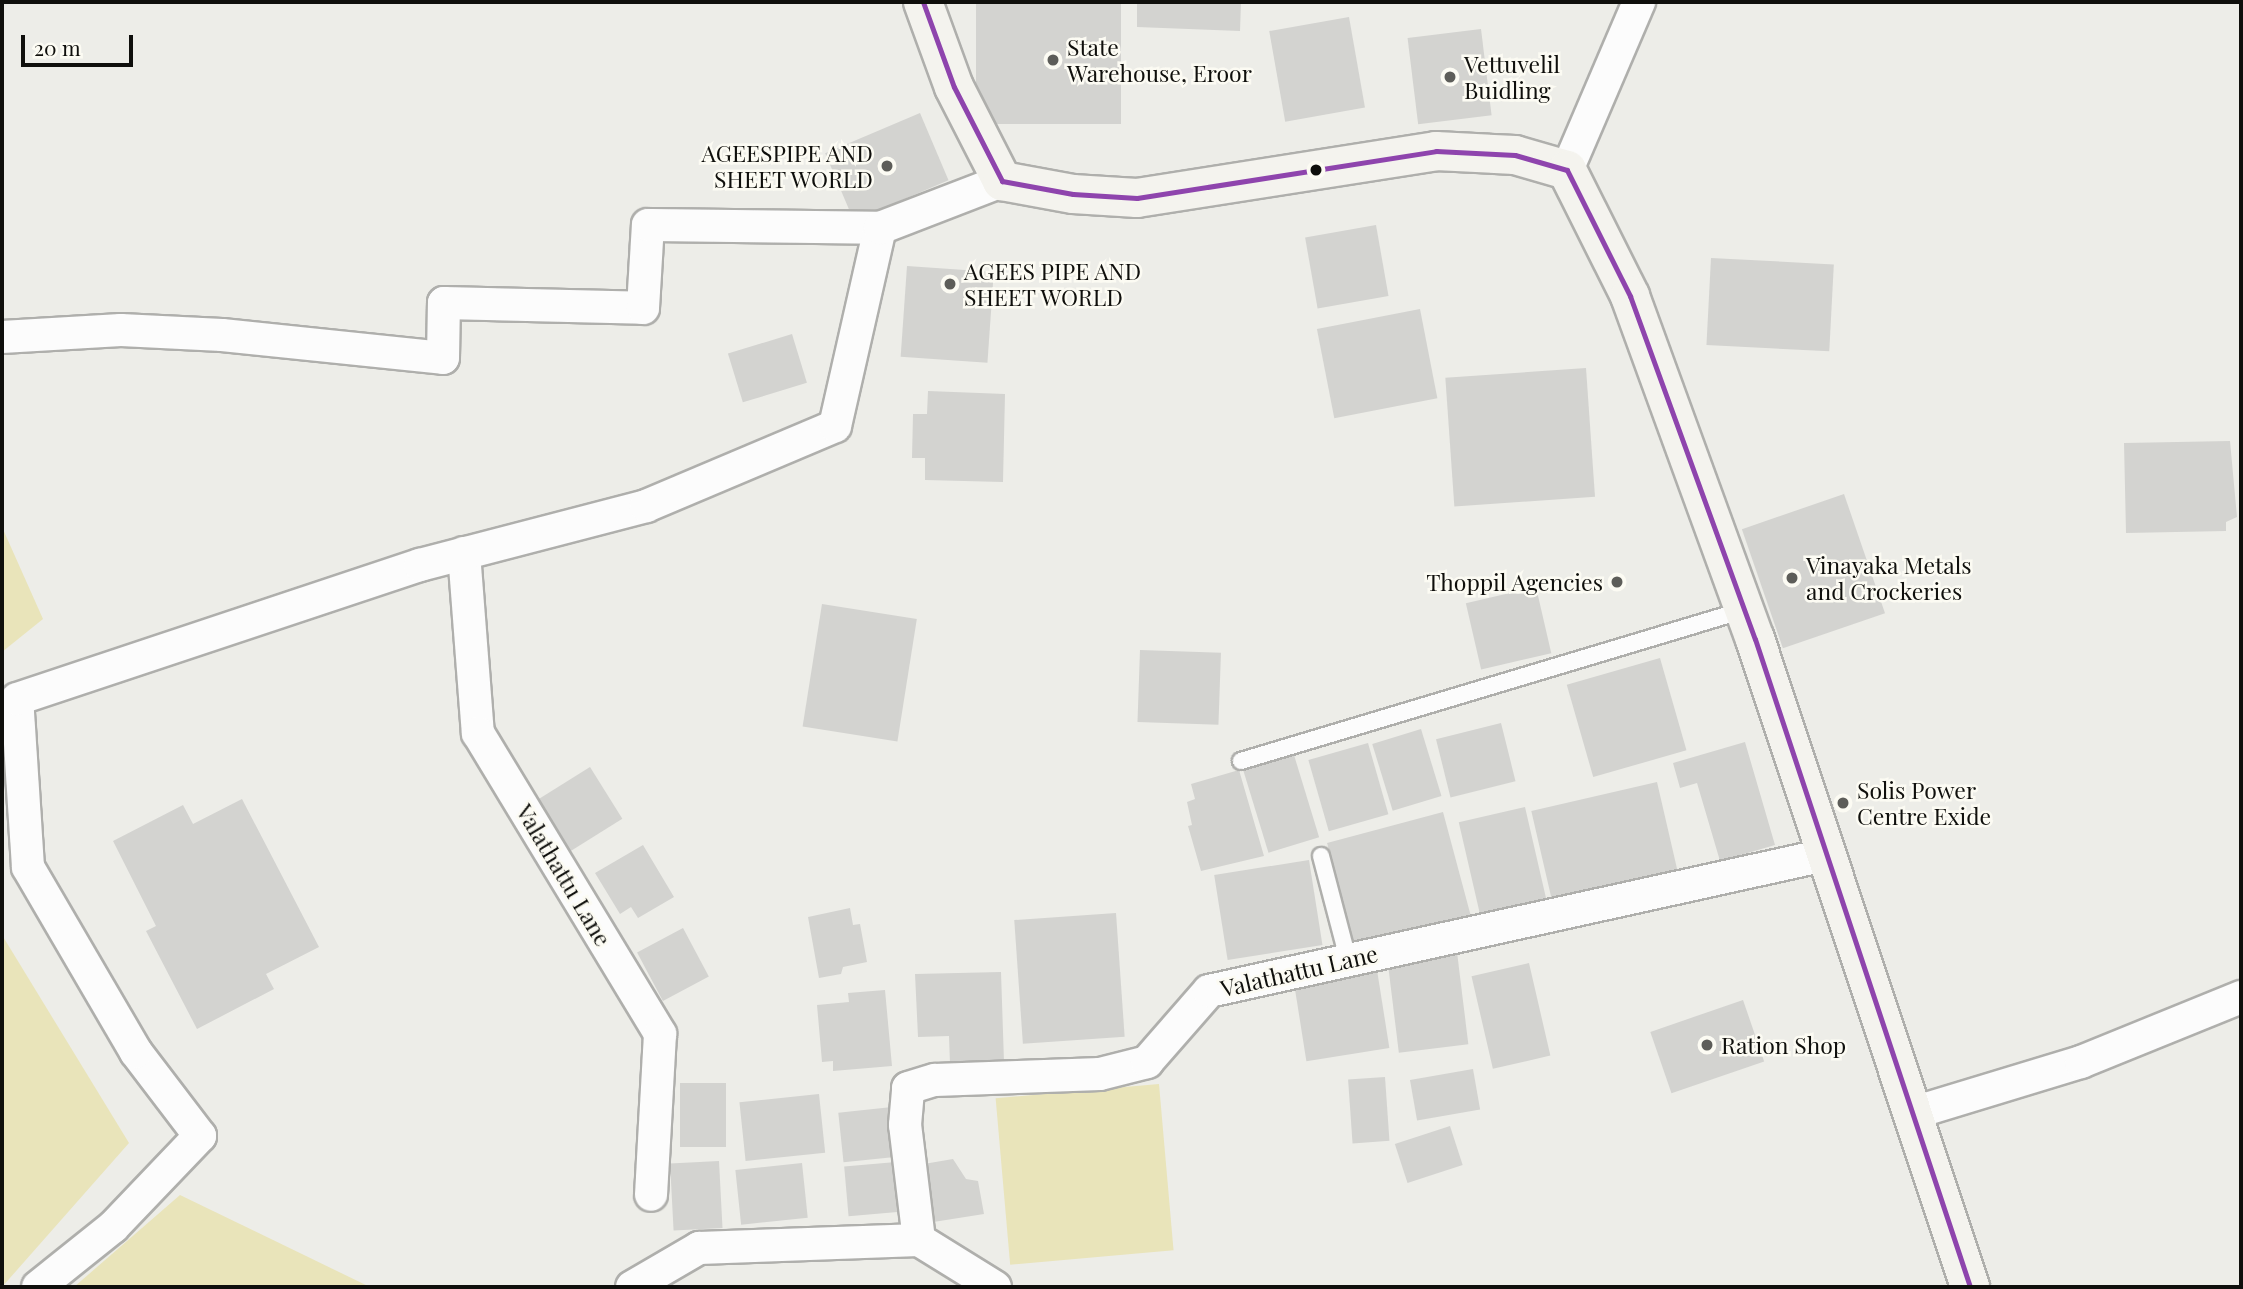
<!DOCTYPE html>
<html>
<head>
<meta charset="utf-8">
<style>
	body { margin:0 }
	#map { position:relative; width:2243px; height:1289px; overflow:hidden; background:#edede8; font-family:"Playfair Display",serif }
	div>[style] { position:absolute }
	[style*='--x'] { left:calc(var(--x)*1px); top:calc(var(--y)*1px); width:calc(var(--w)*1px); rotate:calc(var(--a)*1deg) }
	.green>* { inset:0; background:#e9e4ba; transform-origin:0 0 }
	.building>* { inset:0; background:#d3d3d0; transform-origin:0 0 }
	.roads { filter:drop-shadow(2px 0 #afafac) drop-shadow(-2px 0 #afafac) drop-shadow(0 2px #afafac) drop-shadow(0 -2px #afafac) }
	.lane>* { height:16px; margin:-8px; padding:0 8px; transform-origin:8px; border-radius:8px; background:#fcfcfc }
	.street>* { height:32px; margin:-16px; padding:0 16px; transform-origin:16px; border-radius:16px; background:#fcfcfc }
	.secondary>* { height:38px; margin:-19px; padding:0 19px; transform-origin:19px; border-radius:19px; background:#f4f3ee }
	.bus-1>* { height:5px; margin:-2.5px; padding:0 2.5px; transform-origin:2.5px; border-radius:2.5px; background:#8e44ad }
	.dots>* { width:19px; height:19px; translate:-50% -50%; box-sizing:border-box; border:4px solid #fcfbf3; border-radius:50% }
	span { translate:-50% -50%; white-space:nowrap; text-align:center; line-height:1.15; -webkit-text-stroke:5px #fcfbf3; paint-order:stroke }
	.poi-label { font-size:23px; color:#0f0f0c }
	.left { translate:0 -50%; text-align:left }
	.right { translate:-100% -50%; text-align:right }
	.street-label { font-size:23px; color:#0f0f0c }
	.frame { position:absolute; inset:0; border:4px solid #0f0f0c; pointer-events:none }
	.scale { position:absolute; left:21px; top:35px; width:112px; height:32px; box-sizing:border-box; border:4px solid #0f0f0c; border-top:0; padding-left:9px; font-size:21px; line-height:24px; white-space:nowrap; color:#0f0f0c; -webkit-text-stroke:5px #fcfbf3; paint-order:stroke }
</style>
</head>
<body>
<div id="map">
	<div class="green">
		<div style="clip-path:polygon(2px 527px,43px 619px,2px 652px)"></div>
		<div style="clip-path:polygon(2px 935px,129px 1143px,2px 1287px)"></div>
		<div style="left:1159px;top:1084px;width:167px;height:164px;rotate:85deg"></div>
		<div style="clip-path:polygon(180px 1195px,370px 1287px,74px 1287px)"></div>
	</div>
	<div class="building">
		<div style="left:976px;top:2px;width:145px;height:122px"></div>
		<div style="clip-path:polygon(1137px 2px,1241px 2px,1240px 31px,1137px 27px)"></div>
		<div style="left:1349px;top:17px;width:92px;height:81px;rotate:80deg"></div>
		<div style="left:1481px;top:29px;width:87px;height:74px;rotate:83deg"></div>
		<div style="left:920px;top:113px;width:73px;height:103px;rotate:67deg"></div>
		<div style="left:1376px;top:225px;width:72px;height:72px;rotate:80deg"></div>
		<div style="left:1711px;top:258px;width:123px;height:87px;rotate:3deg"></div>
		<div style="left:907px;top:266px;width:87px;height:91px;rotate:4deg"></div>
		<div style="left:1420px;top:309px;width:91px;height:105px;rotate:79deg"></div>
		<div style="left:792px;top:334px;width:51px;height:67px;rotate:73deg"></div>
		<div style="left:1586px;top:368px;width:129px;height:141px;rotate:86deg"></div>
		<div style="clip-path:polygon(928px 391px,1005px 394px,1003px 482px,925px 480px,925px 458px,912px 458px,913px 414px,927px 414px)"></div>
		<div style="clip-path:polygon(2230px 441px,2237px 517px,2226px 522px,2226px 531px,2126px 533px,2124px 443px)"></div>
		<div style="left:1844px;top:494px;width:126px;height:108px;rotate:71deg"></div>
		<div style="left:1536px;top:587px;width:68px;height:72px;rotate:77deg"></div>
		<div style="left:822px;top:604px;width:96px;height:124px;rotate:9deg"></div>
		<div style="left:1140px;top:650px;width:81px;height:72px;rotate:2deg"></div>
		<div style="left:1660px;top:658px;width:96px;height:97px;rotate:74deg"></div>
		<div style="left:1501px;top:723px;width:60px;height:67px;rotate:76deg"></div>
		<div style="left:1421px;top:729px;width:70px;height:51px;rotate:73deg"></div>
		<div style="clip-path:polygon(1745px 742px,1775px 845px,1720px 861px,1697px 783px,1680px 788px,1673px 763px)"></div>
		<div style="left:1368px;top:743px;width:74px;height:62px;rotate:74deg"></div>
		<div style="left:1294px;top:755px;width:86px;height:53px;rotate:73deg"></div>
		<div style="left:590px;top:767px;width:61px;height:66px;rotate:58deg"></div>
		<div style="clip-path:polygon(1239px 770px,1264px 856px,1201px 871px,1188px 826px,1192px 825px,1187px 802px,1195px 799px,1191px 784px)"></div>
		<div style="left:1657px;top:782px;width:95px;height:129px;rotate:77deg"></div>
		<div style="clip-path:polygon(242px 799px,319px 947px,266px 974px,274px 989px,197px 1029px,146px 931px,156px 926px,113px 841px,183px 805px,193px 824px)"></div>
		<div style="left:1525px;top:807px;width:101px;height:68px;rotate:77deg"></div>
		<div style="left:1443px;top:812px;width:113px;height:120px;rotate:75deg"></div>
		<div style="clip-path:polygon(643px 845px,674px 897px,638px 918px,631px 907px,620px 914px,595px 873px)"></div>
		<div style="left:1309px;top:860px;width:86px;height:96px;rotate:81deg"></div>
		<div style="clip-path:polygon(850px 908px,853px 925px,860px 924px,867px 962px,843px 967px,841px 974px,819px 978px,808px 917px)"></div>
		<div style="left:1116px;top:913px;width:124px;height:102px;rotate:86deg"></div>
		<div style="left:683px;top:928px;width:55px;height:52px;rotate:62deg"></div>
		<div style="left:1457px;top:952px;width:93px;height:70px;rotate:83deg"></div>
		<div style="left:1529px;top:963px;width:95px;height:59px;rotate:77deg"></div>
		<div style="left:1377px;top:970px;width:79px;height:84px;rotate:81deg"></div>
		<div style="clip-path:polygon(1001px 972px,1004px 1062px,950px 1064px,949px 1036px,918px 1037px,915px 974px)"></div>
		<div style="clip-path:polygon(885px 990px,892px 1066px,833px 1071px,833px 1061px,822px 1062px,817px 1005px,849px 1002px,848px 993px)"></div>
		<div style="left:1743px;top:1000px;width:65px;height:98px;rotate:71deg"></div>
		<div style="left:1473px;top:1069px;width:41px;height:64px;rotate:80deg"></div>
		<div style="left:1385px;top:1077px;width:64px;height:37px;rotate:86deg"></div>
		<div style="left:680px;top:1083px;width:46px;height:64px"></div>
		<div style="left:819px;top:1094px;width:59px;height:80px;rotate:84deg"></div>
		<div style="left:892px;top:1107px;width:50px;height:54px;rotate:84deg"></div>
		<div style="left:1450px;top:1126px;width:41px;height:58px;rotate:72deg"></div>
		<div style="clip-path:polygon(953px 1159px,966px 1179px,978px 1181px,984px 1214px,927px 1223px,918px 1165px)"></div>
		<div style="left:719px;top:1161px;width:67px;height:49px;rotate:87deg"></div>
		<div style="left:896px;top:1162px;width:50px;height:52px;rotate:85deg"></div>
		<div style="left:802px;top:1163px;width:55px;height:67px;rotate:84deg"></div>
	</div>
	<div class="roads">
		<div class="lane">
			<div style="--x:1241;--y:761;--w:525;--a:-16.71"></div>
			<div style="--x:1321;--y:856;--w:106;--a:75.3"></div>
		</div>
		<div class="street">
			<div style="--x:1567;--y:170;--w:183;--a:-66.8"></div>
			<div style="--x:2;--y:337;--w:119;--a:-3.4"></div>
			<div style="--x:121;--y:330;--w:101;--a:2.8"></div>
			<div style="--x:222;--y:335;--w:222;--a:5.9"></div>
			<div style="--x:443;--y:358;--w:55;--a:-89"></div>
			<div style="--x:444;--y:303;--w:199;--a:1.4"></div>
			<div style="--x:643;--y:308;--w:83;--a:-86.6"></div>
			<div style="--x:648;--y:225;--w:232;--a:0.7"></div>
			<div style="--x:464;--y:553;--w:181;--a:85.6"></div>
			<div style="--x:478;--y:733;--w:352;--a:58.8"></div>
			<div style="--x:660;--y:1034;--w:161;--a:93.2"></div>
			<div style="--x:1910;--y:1114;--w:179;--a:-16.9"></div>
			<div style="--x:2081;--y:1062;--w:173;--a:-22.1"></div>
			<div style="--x:38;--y:1287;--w:96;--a:-38.7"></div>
			<div style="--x:113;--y:1227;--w:126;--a:-46.3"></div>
			<div style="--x:200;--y:1136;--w:106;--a:-127.3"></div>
			<div style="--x:136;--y:1052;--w:214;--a:-120.3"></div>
			<div style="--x:28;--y:867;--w:168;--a:-93.7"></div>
			<div style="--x:17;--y:699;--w:425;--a:-18.4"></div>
			<div style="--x:420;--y:565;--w:234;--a:-14.6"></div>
			<div style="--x:646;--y:506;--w:205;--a:-22.9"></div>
			<div style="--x:835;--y:426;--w:203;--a:-77.2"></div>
			<div style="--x:880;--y:228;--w:131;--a:-21.1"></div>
			<div style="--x:632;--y:1287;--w:78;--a:-30.2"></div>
			<div style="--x:699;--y:1248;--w:220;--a:-2.1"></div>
			<div style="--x:995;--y:1287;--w:89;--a:-148.3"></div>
			<div style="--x:919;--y:1240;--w:116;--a:-96.9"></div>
			<div style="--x:905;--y:1125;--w:37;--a:-85"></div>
			<div style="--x:908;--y:1088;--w:28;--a:-17"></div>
			<div style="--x:935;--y:1080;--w:165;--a:-2.1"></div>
			<div style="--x:1100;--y:1074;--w:49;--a:-14.3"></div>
			<div style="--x:1147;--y:1062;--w:94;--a:-48.9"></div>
			<div style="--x:1209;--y:991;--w:631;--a:-12.45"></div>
		</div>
		<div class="secondary">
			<div style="--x:923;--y:2;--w:90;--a:70"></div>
			<div style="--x:954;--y:87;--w:106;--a:62.9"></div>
			<div style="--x:1002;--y:181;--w:72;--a:10.4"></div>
			<div style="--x:1073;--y:194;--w:64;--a:3.6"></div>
			<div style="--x:1137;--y:198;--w:303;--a:-8.9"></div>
			<div style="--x:1436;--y:151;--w:79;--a:2.9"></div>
			<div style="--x:1515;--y:155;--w:54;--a:16.1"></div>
			<div style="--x:1567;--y:170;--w:141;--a:63.4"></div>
			<div style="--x:1630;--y:296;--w:365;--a:70"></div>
			<div style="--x:1755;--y:639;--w:683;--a:71.64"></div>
		</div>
	</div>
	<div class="bus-1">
		<div style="--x:923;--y:2;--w:90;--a:70"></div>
		<div style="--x:954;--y:87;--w:106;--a:62.9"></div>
		<div style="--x:1002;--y:181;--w:72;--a:10.4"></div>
		<div style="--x:1073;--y:194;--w:64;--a:3.6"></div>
		<div style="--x:1137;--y:198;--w:303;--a:-8.9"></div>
		<div style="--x:1436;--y:151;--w:79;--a:2.9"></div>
		<div style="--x:1515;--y:155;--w:54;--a:16.1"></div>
		<div style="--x:1567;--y:170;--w:141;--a:63.4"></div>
		<div style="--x:1630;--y:296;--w:365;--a:70"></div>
		<div style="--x:1755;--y:639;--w:683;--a:71.64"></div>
	</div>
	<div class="dots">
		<div style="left:1053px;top:60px;background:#5d5d59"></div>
		<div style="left:1450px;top:77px;background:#5d5d59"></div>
		<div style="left:887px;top:166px;background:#5d5d59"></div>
		<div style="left:1316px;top:170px;background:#0f0f0c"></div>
		<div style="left:950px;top:284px;background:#5d5d59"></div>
		<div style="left:1792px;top:578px;background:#5d5d59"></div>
		<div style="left:1617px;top:582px;background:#5d5d59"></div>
		<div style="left:1843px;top:803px;background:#5d5d59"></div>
		<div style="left:1707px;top:1045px;background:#5d5d59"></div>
	</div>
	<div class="poi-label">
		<span class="left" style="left:1067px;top:60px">State<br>Warehouse, Eroor</span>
		<span class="left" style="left:1464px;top:77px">Vettuvelil<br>Buidling</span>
		<span class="right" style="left:873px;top:166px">AGEESPIPE AND<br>SHEET WORLD</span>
		<span class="left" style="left:964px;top:284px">AGEES PIPE AND<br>SHEET WORLD</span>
		<span class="left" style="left:1806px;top:578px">Vinayaka Metals<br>and Crockeries</span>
		<span class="right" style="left:1603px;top:582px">Thoppil Agencies</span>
		<span class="left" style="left:1857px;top:803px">Solis Power<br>Centre Exide</span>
		<span class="left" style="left:1721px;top:1045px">Ration Shop</span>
	</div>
	<div class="street-label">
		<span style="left:564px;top:875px;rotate:59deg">Valathattu Lane</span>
		<span style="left:1299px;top:971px;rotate:-13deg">Valathattu Lane</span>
	</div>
	<div class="frame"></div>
	<div class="scale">20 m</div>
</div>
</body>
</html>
